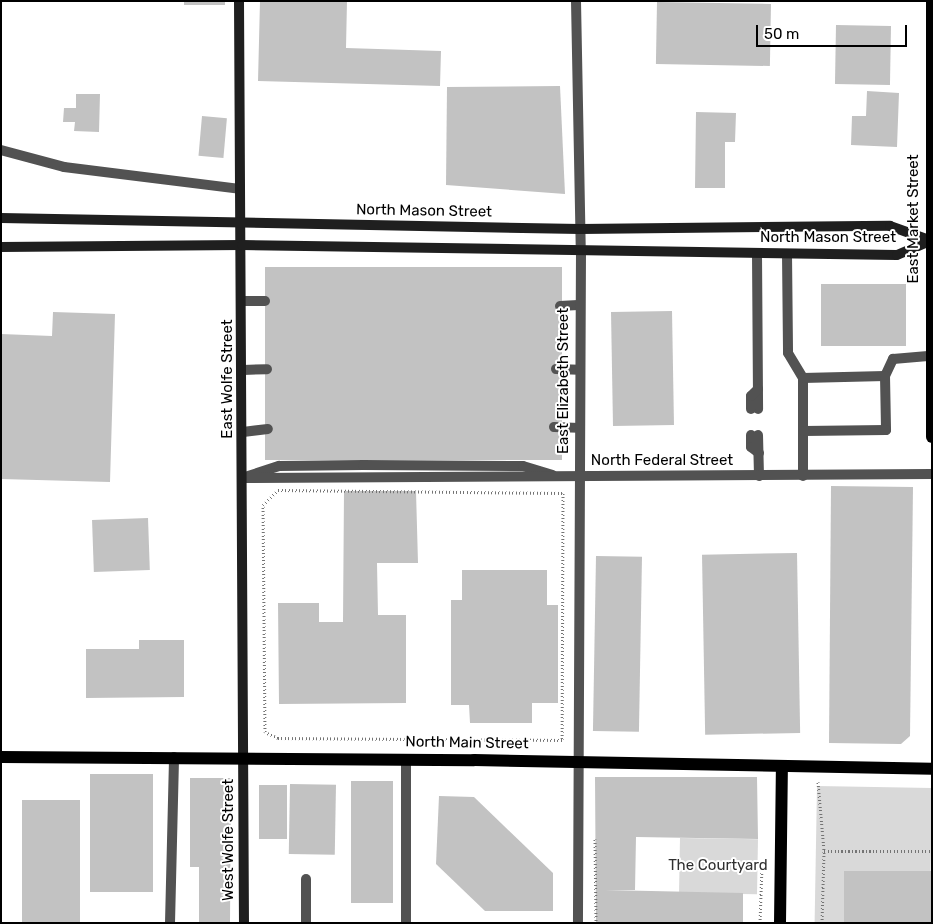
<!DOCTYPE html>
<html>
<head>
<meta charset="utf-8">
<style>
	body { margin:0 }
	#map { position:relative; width:933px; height:924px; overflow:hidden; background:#fff; font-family:Rubik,sans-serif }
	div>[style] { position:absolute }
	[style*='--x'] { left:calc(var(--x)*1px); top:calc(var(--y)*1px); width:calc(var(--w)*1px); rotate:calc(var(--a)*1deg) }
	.green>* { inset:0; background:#d9d9d9; transform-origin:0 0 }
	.building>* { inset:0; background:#c2c2c2; transform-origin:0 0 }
	.path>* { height:3px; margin-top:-1.5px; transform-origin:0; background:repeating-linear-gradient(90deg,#747474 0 1px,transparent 0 3.5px) }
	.lane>* { height:10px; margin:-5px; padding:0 5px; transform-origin:5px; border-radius:5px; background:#525252 }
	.street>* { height:10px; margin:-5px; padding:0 5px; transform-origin:5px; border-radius:5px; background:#525252 }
	.secondary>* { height:10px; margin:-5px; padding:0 5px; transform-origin:5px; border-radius:5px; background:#1f1f1f }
	.primary>* { height:12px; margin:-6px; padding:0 6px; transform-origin:6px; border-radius:6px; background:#000 }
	span { translate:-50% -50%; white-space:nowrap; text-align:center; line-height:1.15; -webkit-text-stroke:4px #fff; paint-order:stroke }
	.street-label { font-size:15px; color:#000 }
	.park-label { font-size:15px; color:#303030 }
	.frame { position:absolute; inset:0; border:2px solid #000; pointer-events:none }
	.scale { position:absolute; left:756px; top:25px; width:151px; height:22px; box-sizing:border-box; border:2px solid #000; border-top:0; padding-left:6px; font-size:15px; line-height:18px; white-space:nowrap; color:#000; -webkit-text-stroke:4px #fff; paint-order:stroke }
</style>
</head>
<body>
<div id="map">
	<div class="green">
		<div style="left:817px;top:786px;width:115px;height:137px;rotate:1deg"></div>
		<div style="left:680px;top:838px;width:78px;height:55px;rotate:1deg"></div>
	</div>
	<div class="building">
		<div style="left:184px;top:1px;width:41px;height:4px"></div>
		<div style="clip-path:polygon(260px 1px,347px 1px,346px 48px,441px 51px,440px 86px,258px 81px)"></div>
		<div style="left:657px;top:2px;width:114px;height:62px;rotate:1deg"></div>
		<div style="left:836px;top:25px;width:55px;height:59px;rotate:1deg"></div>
		<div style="clip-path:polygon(560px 86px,565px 194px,446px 185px,447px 87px)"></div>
		<div style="clip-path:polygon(867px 91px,899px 93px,897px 147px,851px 145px,852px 116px,866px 116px)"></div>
		<div style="clip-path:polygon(76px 94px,100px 94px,99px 132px,74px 131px,75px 122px,63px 122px,64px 108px,76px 108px)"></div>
		<div style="clip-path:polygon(696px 112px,736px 113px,735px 142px,725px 142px,725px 188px,695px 188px)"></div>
		<div style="left:202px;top:116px;width:25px;height:40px;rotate:5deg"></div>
		<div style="left:265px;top:267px;width:297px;height:193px"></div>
		<div style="left:821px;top:284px;width:85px;height:62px"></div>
		<div style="left:672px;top:311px;width:114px;height:61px;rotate:89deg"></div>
		<div style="clip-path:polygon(53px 312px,115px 314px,110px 482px,1px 479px,1px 334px,52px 336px)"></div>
		<div style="clip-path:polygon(831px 486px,913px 487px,910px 736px,901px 744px,829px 743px)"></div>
		<div style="clip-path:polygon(344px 491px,416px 491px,418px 563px,377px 563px,378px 615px,406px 615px,406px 703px,279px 704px,278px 603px,319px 603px,319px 622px,343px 622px)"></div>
		<div style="left:148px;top:518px;width:52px;height:56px;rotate:88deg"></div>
		<div style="left:797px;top:553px;width:180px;height:95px;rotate:89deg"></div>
		<div style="left:596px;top:556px;width:46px;height:175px;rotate:1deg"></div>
		<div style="clip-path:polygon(462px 570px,547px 570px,547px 605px,558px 605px,558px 703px,532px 703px,532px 723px,470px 723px,469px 705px,451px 705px,451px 600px,462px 600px)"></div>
		<div style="clip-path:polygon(139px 640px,184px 640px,184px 697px,86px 698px,86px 649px,139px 649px)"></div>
		<div style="left:90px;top:774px;width:63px;height:118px"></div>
		<div style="clip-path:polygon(595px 777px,757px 777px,758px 839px,636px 837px,635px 890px,605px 890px,743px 893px,743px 923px,596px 923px)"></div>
		<div style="clip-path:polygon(190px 778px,231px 778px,230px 923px,199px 923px,199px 867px,190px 867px)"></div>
		<div style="left:351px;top:781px;width:42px;height:122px"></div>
		<div style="left:290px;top:784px;width:46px;height:70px;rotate:1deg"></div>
		<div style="left:287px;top:785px;width:54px;height:28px;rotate:90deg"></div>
		<div style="clip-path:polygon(439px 796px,474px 797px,553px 873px,553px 911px,485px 911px,436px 864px)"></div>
		<div style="left:22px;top:800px;width:58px;height:123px"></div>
		<div style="left:844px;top:871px;width:88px;height:52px"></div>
	</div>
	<div class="path">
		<div style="--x:278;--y:490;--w:285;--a:0.6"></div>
		<div style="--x:563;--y:493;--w:247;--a:90.2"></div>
		<div style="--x:562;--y:740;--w:284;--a:-179.6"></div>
		<div style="--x:278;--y:738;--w:14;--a:-155"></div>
		<div style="--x:265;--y:732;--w:227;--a:-90.5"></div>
		<div style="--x:263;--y:505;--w:21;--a:-45"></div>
		<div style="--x:818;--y:782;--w:69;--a:85"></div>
		<div style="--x:595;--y:839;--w:84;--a:89.3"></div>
		<div style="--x:760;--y:923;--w:58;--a:-88"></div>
		<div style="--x:822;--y:923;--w:72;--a:-88.4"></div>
		<div style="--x:824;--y:851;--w:108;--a:0"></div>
	</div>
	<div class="lane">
		<div style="--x:757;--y:254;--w:155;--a:89.6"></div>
		<div style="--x:787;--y:254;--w:99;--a:89.4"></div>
		<div style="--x:788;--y:353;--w:29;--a:59"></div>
		<div style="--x:803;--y:378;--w:98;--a:90"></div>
		<div style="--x:243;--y:301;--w:22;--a:0"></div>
		<div style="--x:560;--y:306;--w:18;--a:-3"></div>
		<div style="--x:556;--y:369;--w:23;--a:2"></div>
		<div style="--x:243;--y:370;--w:24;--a:-2"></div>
		<div style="--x:885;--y:376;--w:19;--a:-65"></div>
		<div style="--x:893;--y:359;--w:38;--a:-5"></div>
		<div style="--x:803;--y:378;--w:82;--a:-1.4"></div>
		<div style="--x:885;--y:376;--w:54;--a:88.9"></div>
		<div style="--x:886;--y:430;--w:82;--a:179.3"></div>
		<div style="--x:751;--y:409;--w:13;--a:-90"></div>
		<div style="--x:751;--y:396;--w:10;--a:-45"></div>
		<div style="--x:554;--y:427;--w:25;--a:2"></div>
		<div style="--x:243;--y:432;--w:25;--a:-7"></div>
		<div style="--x:751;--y:435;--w:12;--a:90"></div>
		<div style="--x:751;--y:447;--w:10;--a:37"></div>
		<div style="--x:758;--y:435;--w:41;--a:88.6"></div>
		<div style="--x:245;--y:477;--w:36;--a:-18"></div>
		<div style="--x:279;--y:466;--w:84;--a:-0.7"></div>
		<div style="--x:363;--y:465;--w:160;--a:0.4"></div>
		<div style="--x:523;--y:466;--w:31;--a:17"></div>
		<div style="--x:306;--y:879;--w:44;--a:90"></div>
		<div style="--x:170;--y:923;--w:166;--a:-88.6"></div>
		<div style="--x:406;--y:923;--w:164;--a:-90"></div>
	</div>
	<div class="street">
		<div style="--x:576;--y:1;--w:250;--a:88.9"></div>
		<div style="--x:581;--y:251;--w:672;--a:90.26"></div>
		<div style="--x:1;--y:150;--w:65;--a:15.1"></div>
		<div style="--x:64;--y:167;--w:177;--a:7.1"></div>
		<div style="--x:243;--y:478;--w:689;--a:-0.33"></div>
	</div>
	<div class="secondary">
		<div style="--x:239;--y:1;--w:922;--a:89.69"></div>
		<div style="--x:1;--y:218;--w:579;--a:1.09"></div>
		<div style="--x:580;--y:229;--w:310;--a:-0.6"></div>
		<div style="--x:890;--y:226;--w:45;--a:19.7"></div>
		<div style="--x:1;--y:247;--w:241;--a:-0.5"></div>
		<div style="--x:242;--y:245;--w:655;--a:0.87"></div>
		<div style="--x:897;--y:255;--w:36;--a:-23"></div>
	</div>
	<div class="primary">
		<div style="--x:932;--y:1;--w:436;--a:90"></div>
		<div style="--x:1;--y:757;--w:473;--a:0.4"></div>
		<div style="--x:474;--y:760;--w:458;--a:1.1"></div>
		<div style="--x:780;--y:923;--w:157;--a:-89.3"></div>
	</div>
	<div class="street-label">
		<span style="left:424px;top:211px;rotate:1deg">North Mason Street</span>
		<span style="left:914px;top:219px;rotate:-90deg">East Market Street</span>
		<span style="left:828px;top:238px">North Mason Street</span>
		<span style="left:228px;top:379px;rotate:-90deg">East Wolfe Street</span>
		<span style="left:564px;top:381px;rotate:-90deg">East Elizabeth Street</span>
		<span style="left:662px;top:461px">North Federal Street</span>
		<span style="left:467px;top:743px;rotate:1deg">North Main Street</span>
		<span style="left:229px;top:840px;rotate:-90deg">West Wolfe Street</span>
	</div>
	<div class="park-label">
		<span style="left:718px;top:866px">The Courtyard</span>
	</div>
	<div class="frame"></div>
	<div class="scale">50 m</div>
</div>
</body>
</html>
